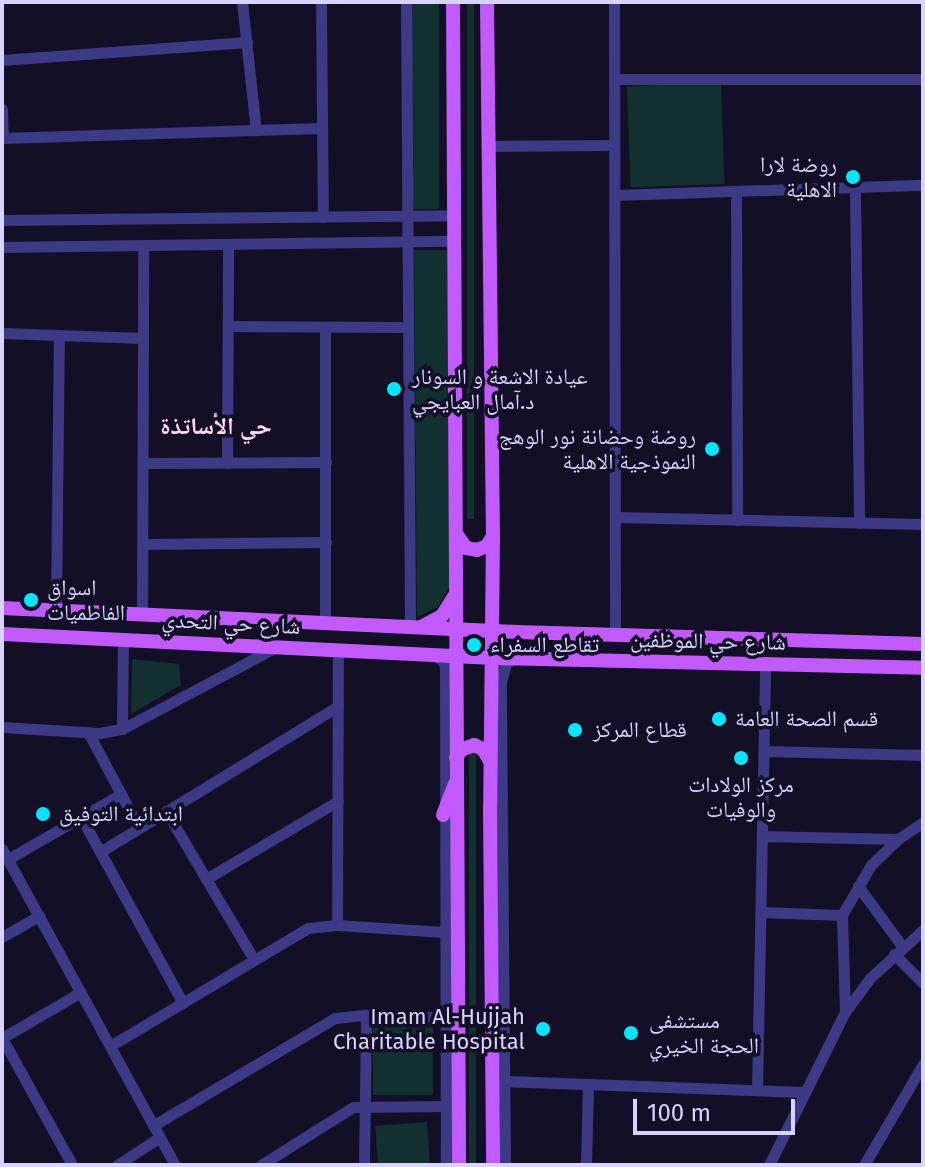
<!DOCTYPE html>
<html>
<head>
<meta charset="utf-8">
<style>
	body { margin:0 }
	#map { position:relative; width:925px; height:1167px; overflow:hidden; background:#130f26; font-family:"Fira Sans","Noto Naskh Arabic",sans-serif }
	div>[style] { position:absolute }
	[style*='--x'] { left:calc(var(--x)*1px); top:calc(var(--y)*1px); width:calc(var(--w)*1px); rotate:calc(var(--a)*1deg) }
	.green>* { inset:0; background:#12302f; transform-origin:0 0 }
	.minor>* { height:11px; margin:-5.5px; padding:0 5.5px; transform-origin:5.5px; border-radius:5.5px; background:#3d3a85 }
	.major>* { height:14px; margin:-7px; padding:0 7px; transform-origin:7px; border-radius:7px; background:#c25bff }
	.dots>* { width:22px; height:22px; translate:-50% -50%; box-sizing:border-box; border:4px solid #130f26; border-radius:50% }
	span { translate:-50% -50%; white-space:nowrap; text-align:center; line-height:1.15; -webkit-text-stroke:7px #130f26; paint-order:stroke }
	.poi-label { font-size:22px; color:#d9d4ff }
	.right { translate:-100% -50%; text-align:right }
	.left { translate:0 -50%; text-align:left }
	.street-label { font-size:22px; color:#d9d4ff }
	.neighbourhood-label { font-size:24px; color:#ffd6f0; font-weight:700 }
	.frame { position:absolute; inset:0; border:4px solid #d9d4ff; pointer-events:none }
	.scale { position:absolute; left:633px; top:1099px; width:162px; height:36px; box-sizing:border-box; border:4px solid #d9d4ff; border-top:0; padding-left:10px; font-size:24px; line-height:28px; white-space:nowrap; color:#d9d4ff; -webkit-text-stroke:6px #130f26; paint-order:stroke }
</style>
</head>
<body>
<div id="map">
	<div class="green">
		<div style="left:412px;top:2px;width:27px;height:207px"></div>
		<div style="left:467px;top:3px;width:7px;height:516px"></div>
		<div style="left:721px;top:83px;width:101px;height:94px;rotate:88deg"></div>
		<div style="clip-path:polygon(414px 250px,449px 250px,452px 583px,438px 607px,417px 617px)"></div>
		<div style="clip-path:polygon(132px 659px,179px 664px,181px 685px,131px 714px)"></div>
		<div style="left:469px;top:751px;width:7px;height:414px"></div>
		<div style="left:373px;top:1024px;width:60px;height:71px"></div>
		<div style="left:427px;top:1122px;width:43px;height:52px;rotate:86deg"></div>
	</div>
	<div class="minor">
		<div style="--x:242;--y:2;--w:129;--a:83.8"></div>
		<div style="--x:321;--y:2;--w:215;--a:89.5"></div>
		<div style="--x:406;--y:2;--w:625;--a:89.63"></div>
		<div style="--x:614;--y:2;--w:633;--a:89.91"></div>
		<div style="--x:2;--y:60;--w:246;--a:-4.2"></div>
		<div style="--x:614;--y:79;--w:309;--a:0"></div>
		<div style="--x:2;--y:109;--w:29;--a:88"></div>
		<div style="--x:2;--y:138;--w:320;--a:-1.8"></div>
		<div style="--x:488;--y:146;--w:126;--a:-0.5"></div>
		<div style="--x:855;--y:187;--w:336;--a:89.3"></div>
		<div style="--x:736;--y:191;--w:329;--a:89.8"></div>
		<div style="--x:615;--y:195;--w:308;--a:-1.9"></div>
		<div style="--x:2;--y:220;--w:453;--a:-0.6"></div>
		<div style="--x:2;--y:247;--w:453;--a:-0.8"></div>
		<div style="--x:228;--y:326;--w:180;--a:0.3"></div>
		<div style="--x:325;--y:327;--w:296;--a:90"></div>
		<div style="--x:2;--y:333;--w:141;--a:2"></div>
		<div style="--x:144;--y:463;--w:182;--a:-0.3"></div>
		<div style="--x:227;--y:463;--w:219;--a:-89.7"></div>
		<div style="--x:616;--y:517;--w:307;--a:1.3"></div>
		<div style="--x:144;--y:544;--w:182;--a:-0.6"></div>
		<div style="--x:56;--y:610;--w:275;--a:-89.4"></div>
		<div style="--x:142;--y:614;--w:369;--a:-89.8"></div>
		<div style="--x:434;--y:655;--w:11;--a:34"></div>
		<div style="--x:443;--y:661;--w:6;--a:72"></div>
		<div style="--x:445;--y:667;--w:498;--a:89.9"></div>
		<div style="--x:2;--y:727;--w:97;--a:3.5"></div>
		<div style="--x:99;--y:733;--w:23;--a:-10"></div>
		<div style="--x:122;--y:729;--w:174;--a:-28"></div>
		<div style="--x:122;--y:729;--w:89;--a:-89.4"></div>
		<div style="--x:88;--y:732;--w:109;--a:62"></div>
		<div style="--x:764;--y:751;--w:159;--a:1.4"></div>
		<div style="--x:166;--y:811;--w:173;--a:59.4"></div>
		<div style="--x:81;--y:817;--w:212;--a:61.3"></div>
		<div style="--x:762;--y:836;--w:136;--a:1.3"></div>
		<div style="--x:2;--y:849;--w:360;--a:61.3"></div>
		<div style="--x:100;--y:852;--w:279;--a:-31.5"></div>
		<div style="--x:8;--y:859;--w:130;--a:-29.9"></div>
		<div style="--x:206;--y:879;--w:153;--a:-30.6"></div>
		<div style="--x:858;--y:886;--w:74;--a:53.7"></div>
		<div style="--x:761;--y:912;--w:81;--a:2.1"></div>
		<div style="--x:337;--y:925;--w:275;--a:-89.8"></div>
		<div style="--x:2;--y:937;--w:43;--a:-29.6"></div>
		<div style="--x:894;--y:954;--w:41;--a:45"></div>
		<div style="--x:845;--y:1012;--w:97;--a:-91.8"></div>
		<div style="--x:842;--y:915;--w:58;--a:-59.9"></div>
		<div style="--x:871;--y:865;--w:37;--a:-44"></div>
		<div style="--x:898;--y:839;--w:30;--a:-34"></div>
		<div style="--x:2;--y:1038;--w:145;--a:61.1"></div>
		<div style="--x:2;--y:1038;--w:91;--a:-30.2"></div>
		<div style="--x:110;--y:1046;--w:230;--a:-30.8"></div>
		<div style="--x:308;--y:928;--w:29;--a:-6"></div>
		<div style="--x:337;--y:925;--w:107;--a:3.7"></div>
		<div style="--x:504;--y:1081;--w:298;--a:2.1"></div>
		<div style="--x:757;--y:1090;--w:426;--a:-88.9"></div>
		<div style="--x:154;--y:1125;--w:210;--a:-30.6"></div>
		<div style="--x:335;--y:1018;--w:31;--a:-6"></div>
		<div style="--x:366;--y:1015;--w:78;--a:1.5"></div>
		<div style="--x:117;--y:1165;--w:51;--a:-33.1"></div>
		<div style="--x:261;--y:1165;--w:109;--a:-32.2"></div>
		<div style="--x:353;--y:1107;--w:92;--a:-0.6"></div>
		<div style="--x:364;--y:1165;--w:150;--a:-89.2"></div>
		<div style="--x:505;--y:1165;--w:483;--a:-90.5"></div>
		<div style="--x:501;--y:682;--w:20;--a:-75"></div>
		<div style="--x:506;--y:663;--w:9;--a:-27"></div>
		<div style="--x:586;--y:1165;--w:81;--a:-88.6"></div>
		<div style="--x:769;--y:1165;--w:171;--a:-63.6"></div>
		<div style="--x:845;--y:1012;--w:42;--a:-53.7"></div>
		<div style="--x:870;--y:978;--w:72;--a:-42.2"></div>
		<div style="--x:864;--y:1165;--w:117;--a:-59.7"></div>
	</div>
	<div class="major">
		<div style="--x:453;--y:2;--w:1163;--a:89.7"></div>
		<div style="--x:487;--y:2;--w:534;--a:89.36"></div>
		<div style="--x:493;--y:536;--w:270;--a:90.6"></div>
		<div style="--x:490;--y:806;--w:359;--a:89.5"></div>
		<div style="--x:457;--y:535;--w:16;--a:55"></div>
		<div style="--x:466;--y:548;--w:11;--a:10"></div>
		<div style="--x:477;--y:550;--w:11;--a:-22"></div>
		<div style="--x:487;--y:546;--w:12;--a:-59"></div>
		<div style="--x:2;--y:608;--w:516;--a:2.67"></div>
		<div style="--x:517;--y:632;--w:406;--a:1.7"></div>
		<div style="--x:423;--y:626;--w:21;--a:-28"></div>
		<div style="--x:442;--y:616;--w:25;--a:-58"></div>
		<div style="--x:2;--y:634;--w:492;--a:2.8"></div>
		<div style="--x:493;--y:658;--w:430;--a:1.3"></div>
		<div style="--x:456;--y:758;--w:9;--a:-58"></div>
		<div style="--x:461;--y:750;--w:14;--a:-21"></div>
		<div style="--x:474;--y:745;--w:10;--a:24"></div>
		<div style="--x:483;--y:749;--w:14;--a:60"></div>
		<div style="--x:443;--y:815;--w:33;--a:-69"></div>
	</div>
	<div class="dots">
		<div style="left:853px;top:177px;background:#00e5ff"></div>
		<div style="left:394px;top:389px;background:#00e5ff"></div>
		<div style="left:712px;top:449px;background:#00e5ff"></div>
		<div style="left:31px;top:600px;background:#00e5ff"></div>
		<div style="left:474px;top:645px;background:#00e5ff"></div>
		<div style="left:719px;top:719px;background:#00e5ff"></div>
		<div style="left:575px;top:730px;background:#00e5ff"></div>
		<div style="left:741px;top:758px;background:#00e5ff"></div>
		<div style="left:43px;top:814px;background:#00e5ff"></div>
		<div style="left:543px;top:1029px;background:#00e5ff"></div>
		<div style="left:631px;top:1033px;background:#00e5ff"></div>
	</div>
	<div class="poi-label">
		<span class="right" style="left:837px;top:177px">روضة لارا<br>الاهلية</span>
		<span class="left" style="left:412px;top:389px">عيادة الاشعة و السونار<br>د.آمال العبايجي</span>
		<span class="right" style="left:696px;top:449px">روضة وحضانة نور الوهج<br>النموذجية الاهلية</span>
		<span class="left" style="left:47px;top:600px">اسواق<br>الفاطميات</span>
		<span class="left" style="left:490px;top:645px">تقاطع السفراء</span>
		<span class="left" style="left:735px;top:719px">قسم الصحة العامة</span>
		<span class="left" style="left:593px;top:730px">قطاع المركز</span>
		<span style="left:741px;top:797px">مركز الولادات<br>والوفيات</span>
		<span class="left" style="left:59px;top:814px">ابتدائية التوفيق</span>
		<span class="right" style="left:525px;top:1029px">Imam Al-Hujjah<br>Charitable Hospital</span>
		<span class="left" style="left:649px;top:1033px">مستشفى<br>الحجة الخيري</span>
	</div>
	<div class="street-label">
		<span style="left:231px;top:623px;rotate:3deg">شارع حي التحدي</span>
		<span style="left:708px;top:641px;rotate:1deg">شارع حي الموظفين</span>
	</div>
	<div class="neighbourhood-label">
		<span style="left:216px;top:427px">حي الأساتذة</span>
	</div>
	<div class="frame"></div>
	<div class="scale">100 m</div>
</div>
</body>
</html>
